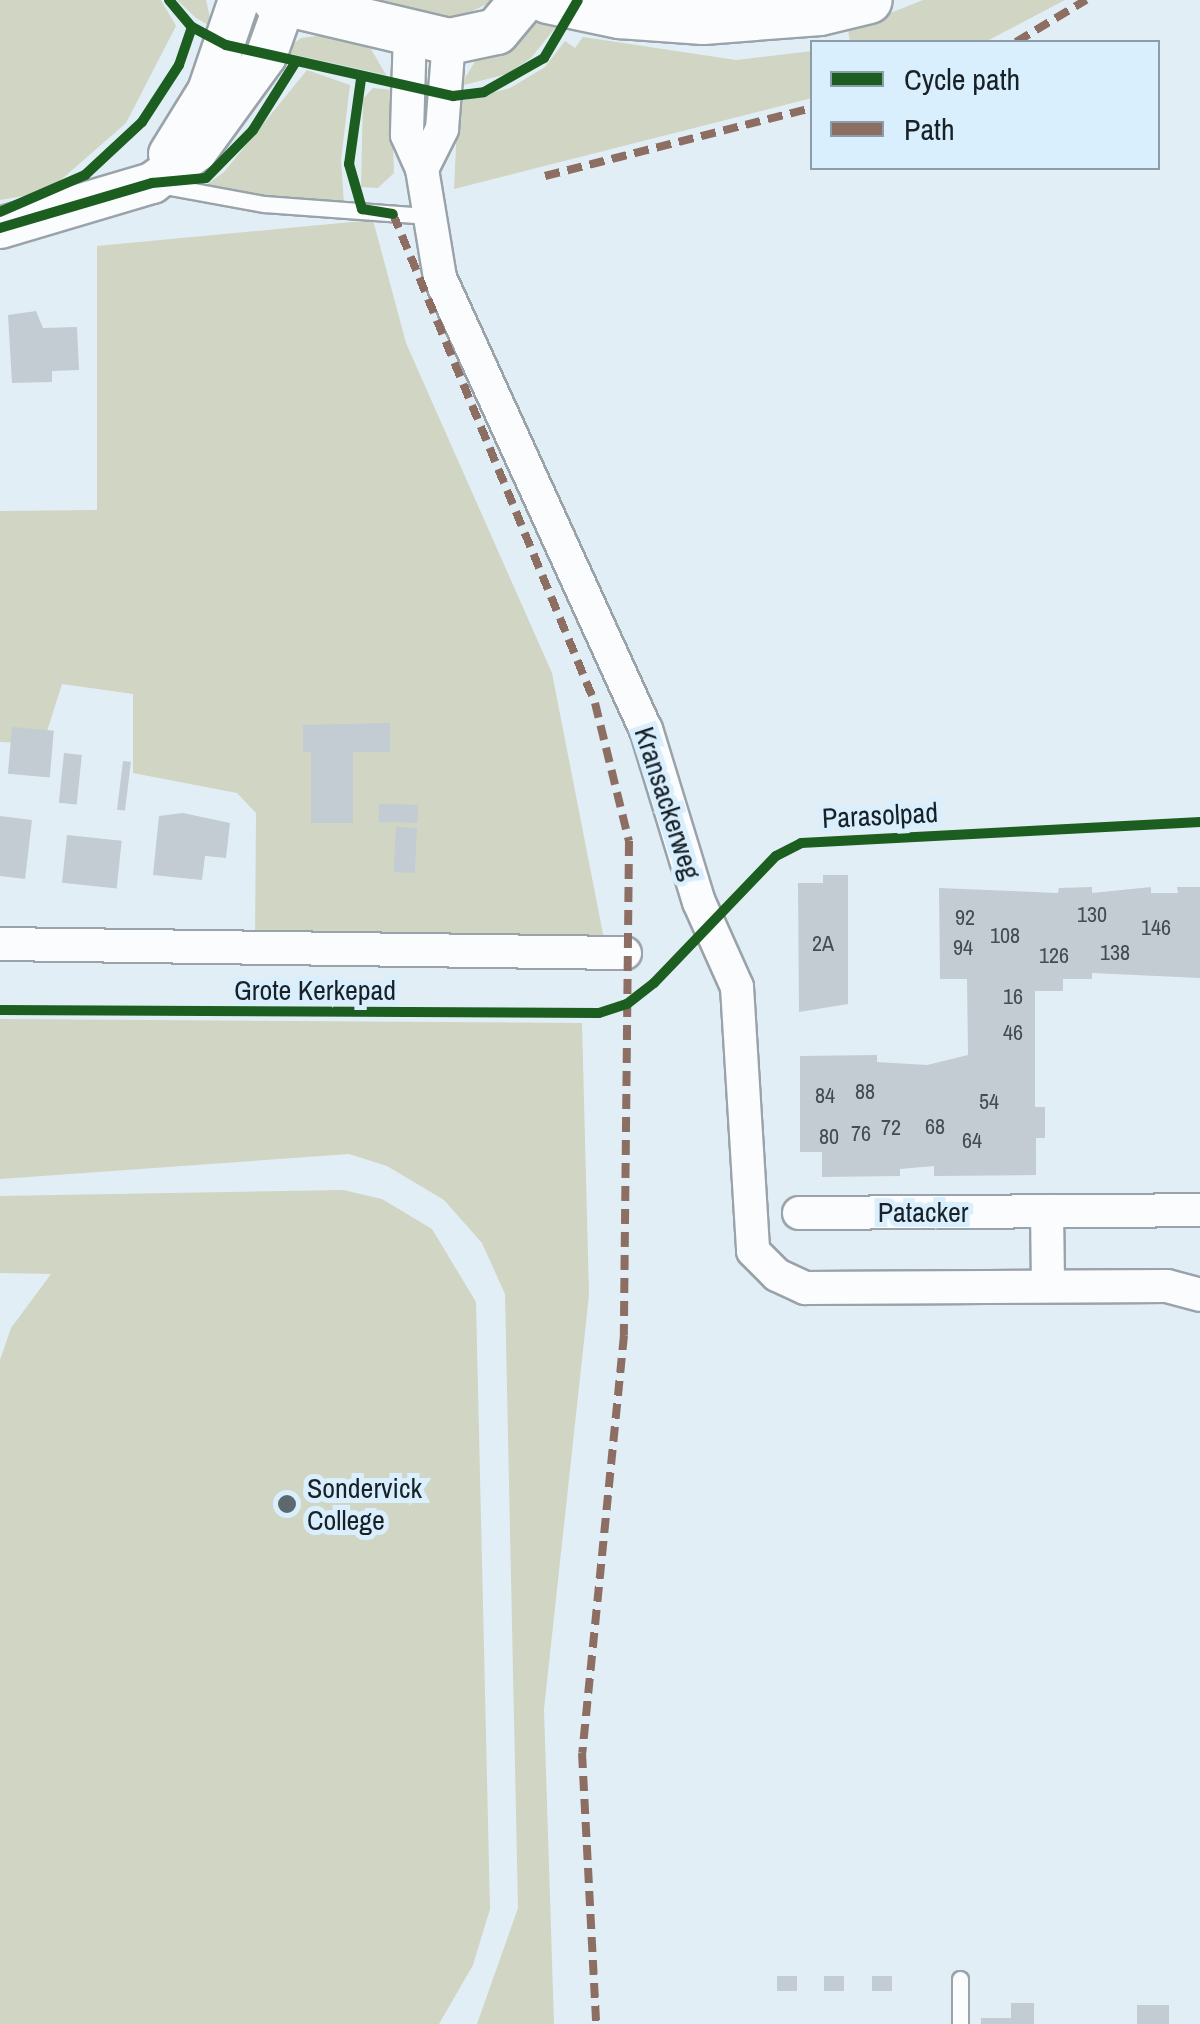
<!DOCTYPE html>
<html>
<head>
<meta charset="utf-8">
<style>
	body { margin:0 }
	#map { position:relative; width:1200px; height:2024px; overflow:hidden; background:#e2eef5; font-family:"Archivo Narrow",sans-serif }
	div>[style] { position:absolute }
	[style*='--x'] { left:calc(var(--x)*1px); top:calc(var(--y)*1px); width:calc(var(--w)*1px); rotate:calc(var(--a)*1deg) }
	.green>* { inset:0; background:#d0d5c4 }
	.building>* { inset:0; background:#c2ccd2; transform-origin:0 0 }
	.roads { filter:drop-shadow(2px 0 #99a3a9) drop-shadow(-2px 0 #99a3a9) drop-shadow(0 2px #99a3a9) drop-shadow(0 -2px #99a3a9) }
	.service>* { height:15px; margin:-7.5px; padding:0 7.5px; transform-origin:7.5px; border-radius:7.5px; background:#fbfcfe }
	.minor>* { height:32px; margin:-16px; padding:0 16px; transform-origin:16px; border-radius:16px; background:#fbfcfe }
	.tertiary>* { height:40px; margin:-20px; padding:0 20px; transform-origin:20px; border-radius:20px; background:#fbfcfe }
	.secondary>* { height:45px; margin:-22.5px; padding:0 22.5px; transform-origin:22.5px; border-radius:22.5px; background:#fbfcfe }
	.quiet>* { height:8px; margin-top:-4px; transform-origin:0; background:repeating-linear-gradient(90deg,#8d6e63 0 15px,transparent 0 23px) }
	.cycleway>* { height:10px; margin:-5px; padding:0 5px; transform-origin:5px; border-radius:5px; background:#1b5e20 }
	.dots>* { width:28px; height:28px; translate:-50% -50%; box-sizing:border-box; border:5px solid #daeffd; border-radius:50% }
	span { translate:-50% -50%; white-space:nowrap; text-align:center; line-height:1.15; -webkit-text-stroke:10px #daeffd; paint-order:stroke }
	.number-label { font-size:22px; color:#424c52 }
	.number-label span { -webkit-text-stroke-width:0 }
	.street-label { font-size:28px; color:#172127 }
	.poi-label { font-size:28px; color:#172127 }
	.left { translate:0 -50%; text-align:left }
	.legend { position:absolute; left:810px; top:40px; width:350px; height:130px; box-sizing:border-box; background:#daeffd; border:2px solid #8c9da7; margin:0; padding:12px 18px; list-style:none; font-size:30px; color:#172127 }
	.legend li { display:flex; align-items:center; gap:20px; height:50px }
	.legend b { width:50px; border:2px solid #8c9da7 }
</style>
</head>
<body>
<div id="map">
	<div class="green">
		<div style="clip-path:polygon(0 0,161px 0,176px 26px,126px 123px,47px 192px,0 200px)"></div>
		<div style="clip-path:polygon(177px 0,206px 0,212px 27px,196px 18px)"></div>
		<div style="clip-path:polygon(360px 0,495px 0,458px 18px)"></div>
		<div style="clip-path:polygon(923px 0,1065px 0,985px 42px,850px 42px,848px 30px)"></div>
		<div style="clip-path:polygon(563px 18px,531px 58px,507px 74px,460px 86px,479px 55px,539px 20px)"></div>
		<div style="clip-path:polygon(332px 34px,371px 49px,386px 75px,282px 52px,301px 38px)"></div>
		<div style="clip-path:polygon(583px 37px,736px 60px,812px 51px,812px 98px,454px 189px,458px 102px,510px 88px,545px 67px,565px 41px,575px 48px)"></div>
		<div style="clip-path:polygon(307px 70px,350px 85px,341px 160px,344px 204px,187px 199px,224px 172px)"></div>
		<div style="clip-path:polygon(373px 88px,391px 90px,394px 173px,378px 188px,361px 187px,363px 99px)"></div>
		<div style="clip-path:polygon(373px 220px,406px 343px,552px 673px,604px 939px,255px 941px,256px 813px,237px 793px,133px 773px,133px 694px,62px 684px,43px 744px,0 742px,0 511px,97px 510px,97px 246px)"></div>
		<div style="clip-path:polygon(0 1019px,582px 1023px,589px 1295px,544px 1709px,554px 2024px,477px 2024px,518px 1908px,505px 1294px,482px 1243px,444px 1200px,387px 1166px,349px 1154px,0 1179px)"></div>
		<div style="clip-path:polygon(343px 1190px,382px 1199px,432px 1229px,476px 1302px,490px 1909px,473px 1965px,439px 2024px,0 2024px,0 1360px,11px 1328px,51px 1274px,0 1273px,0 1196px)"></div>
	</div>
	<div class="building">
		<div style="clip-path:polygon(36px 311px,43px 328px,77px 327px,79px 370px,52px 371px,52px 382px,12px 383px,8px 315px)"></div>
		<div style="clip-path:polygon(390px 723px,390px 752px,353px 752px,353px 823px,311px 823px,311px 752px,303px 752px,303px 725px)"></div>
		<div style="left:12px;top:727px;width:42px;height:47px;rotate:5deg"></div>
		<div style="left:64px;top:753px;width:18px;height:50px;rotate:6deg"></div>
		<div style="left:123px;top:761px;width:8px;height:49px;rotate:7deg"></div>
		<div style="left:379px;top:804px;width:39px;height:18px;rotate:1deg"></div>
		<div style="clip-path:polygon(183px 813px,230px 823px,226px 858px,205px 856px,202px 880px,153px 875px,159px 816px)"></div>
		<div style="clip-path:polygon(0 816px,32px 820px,25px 879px,0 876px)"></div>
		<div style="left:396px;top:827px;width:21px;height:45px;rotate:3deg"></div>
		<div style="left:67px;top:835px;width:55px;height:48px;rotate:6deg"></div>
		<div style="clip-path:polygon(823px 875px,848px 875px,848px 1004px,799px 1012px,798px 883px,823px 883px)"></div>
		<div style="clip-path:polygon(1092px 887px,1092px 893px,1151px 887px,1151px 893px,1178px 893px,1177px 887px,1200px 887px,1200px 978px,1092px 973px,1092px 979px,1063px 979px,1063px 991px,1035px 991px,1035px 1107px,1045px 1107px,1045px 1138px,1036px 1138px,1036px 1175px,934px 1176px,934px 1166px,900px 1169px,900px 1176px,822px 1177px,822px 1152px,800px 1152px,800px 1056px,877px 1055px,877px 1062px,927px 1065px,968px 1055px,967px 979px,940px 979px,939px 888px,1058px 893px,1059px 888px)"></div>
		<div style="left:777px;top:1976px;width:20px;height:15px"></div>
		<div style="left:824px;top:1976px;width:20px;height:15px"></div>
		<div style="left:872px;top:1976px;width:20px;height:15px"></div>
		<div style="clip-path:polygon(1011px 2003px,1034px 2003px,1034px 2024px,981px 2024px,981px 2018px,1011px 2018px)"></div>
		<div style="left:1137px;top:2005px;width:32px;height:19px"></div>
	</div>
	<div class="roads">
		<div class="service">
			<div style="--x:160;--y:185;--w:106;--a:10.4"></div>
			<div style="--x:264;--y:204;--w:162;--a:4.2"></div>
			<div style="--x:960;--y:2024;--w:45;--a:-90"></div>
		</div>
		<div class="minor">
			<div style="--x:410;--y:31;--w:104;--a:91.7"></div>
			<div style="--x:407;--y:135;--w:37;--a:66"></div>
			<div style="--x:422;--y:169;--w:110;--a:80.6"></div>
			<div style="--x:440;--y:278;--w:496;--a:65.5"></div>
			<div style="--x:646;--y:729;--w:181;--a:73"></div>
			<div style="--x:699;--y:902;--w:93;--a:65.9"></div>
			<div style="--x:737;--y:987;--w:264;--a:86.5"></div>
			<div style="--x:753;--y:1251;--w:34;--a:45"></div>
			<div style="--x:777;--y:1275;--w:31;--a:25"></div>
			<div style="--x:805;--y:1288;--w:362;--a:-0.3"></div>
			<div style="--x:1167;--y:1286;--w:34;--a:15"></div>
			<div style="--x:422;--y:169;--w:45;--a:-63.4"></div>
			<div style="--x:442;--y:129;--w:88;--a:-85.5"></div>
			<div style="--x:0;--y:944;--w:625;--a:0.83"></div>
			<div style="--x:1047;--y:1211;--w:75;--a:89.2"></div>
			<div style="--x:799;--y:1213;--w:401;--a:-0.4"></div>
		</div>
		<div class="tertiary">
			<div style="--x:169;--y:154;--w:74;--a:-58.2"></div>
			<div style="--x:208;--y:91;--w:96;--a:-71.2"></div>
			<div style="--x:0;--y:228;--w:159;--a:-16.5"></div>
			<div style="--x:152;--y:183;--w:55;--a:-35.4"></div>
			<div style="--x:197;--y:151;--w:117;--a:-54"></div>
			<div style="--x:266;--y:56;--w:56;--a:-70.3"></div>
		</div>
		<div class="secondary">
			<div style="--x:275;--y:0;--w:179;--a:13.3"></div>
			<div style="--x:449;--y:41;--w:48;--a:-12"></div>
			<div style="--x:496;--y:31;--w:40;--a:-50"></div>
			<div style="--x:547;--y:0;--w:74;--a:11.8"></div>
			<div style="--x:619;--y:15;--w:84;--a:4.1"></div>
			<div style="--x:703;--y:21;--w:117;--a:-4.4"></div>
			<div style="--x:820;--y:12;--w:50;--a:-13.8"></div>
		</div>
	</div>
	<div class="quiet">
		<div style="--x:1016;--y:42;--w:82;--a:-31"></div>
		<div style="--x:545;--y:176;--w:276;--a:-14.3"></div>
		<div style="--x:393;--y:214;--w:529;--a:67.56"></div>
		<div style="--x:595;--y:703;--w:142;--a:76.2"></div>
		<div style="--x:629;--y:841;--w:494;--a:90.6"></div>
		<div style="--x:624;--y:1335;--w:420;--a:95.7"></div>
		<div style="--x:582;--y:1753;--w:271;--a:87"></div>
	</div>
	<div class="cycleway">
		<div style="--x:169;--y:0;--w:35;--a:50"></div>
		<div style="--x:192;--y:27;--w:38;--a:28"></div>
		<div style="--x:226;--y:45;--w:233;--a:12.7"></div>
		<div style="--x:453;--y:96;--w:31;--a:-7"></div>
		<div style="--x:484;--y:92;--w:69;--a:-29.5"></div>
		<div style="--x:544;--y:58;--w:67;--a:-59.6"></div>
		<div style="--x:361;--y:79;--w:86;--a:98"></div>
		<div style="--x:349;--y:164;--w:47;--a:73.9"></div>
		<div style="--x:362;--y:209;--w:31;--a:9"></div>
		<div style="--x:0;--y:212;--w:93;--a:-23.5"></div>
		<div style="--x:85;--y:175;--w:78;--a:-42.9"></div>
		<div style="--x:142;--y:122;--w:68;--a:-57"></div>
		<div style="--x:179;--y:65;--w:40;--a:-71.1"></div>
		<div style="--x:0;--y:228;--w:159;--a:-16.5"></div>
		<div style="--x:152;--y:183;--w:54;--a:-5.3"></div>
		<div style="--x:206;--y:178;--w:67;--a:-45.6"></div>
		<div style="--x:253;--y:130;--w:79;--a:-57.9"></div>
		<div style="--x:0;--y:1010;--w:599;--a:0.29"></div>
		<div style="--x:599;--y:1013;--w:29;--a:-18"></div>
		<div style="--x:627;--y:1004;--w:34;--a:-38"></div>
		<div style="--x:654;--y:983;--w:176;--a:-46.2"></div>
		<div style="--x:776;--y:856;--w:28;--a:-27"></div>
		<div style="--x:801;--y:843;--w:400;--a:-3"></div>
	</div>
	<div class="dots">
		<div style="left:287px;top:1504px;background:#5e696f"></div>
	</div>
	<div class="number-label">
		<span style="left:1092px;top:915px">130</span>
		<span style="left:965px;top:918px">92</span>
		<span style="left:1156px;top:928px">146</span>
		<span style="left:1005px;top:936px">108</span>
		<span style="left:823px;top:944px">2A</span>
		<span style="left:963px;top:948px">94</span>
		<span style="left:1115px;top:953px">138</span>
		<span style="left:1054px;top:956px">126</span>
		<span style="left:1013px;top:997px">16</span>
		<span style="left:1013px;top:1033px">46</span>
		<span style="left:865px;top:1092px">88</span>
		<span style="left:825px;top:1096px">84</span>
		<span style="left:989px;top:1102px">54</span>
		<span style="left:935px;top:1127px">68</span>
		<span style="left:891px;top:1128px">72</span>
		<span style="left:861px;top:1134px">76</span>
		<span style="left:829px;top:1137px">80</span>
		<span style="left:972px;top:1141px">64</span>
	</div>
	<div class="street-label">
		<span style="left:668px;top:803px;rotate:72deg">Kransackerweg</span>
		<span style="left:880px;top:815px;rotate:-3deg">Parasolpad</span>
		<span style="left:315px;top:990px">Grote Kerkepad</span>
		<span style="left:923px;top:1212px">Patacker</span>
	</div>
	<div class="poi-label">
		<span class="left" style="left:307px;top:1504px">Sondervick<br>College</span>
	</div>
	<ul class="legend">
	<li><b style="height:12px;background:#1b5e20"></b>Cycle path</li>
	<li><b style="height:12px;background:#8d6e63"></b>Path</li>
	</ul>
</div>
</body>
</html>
